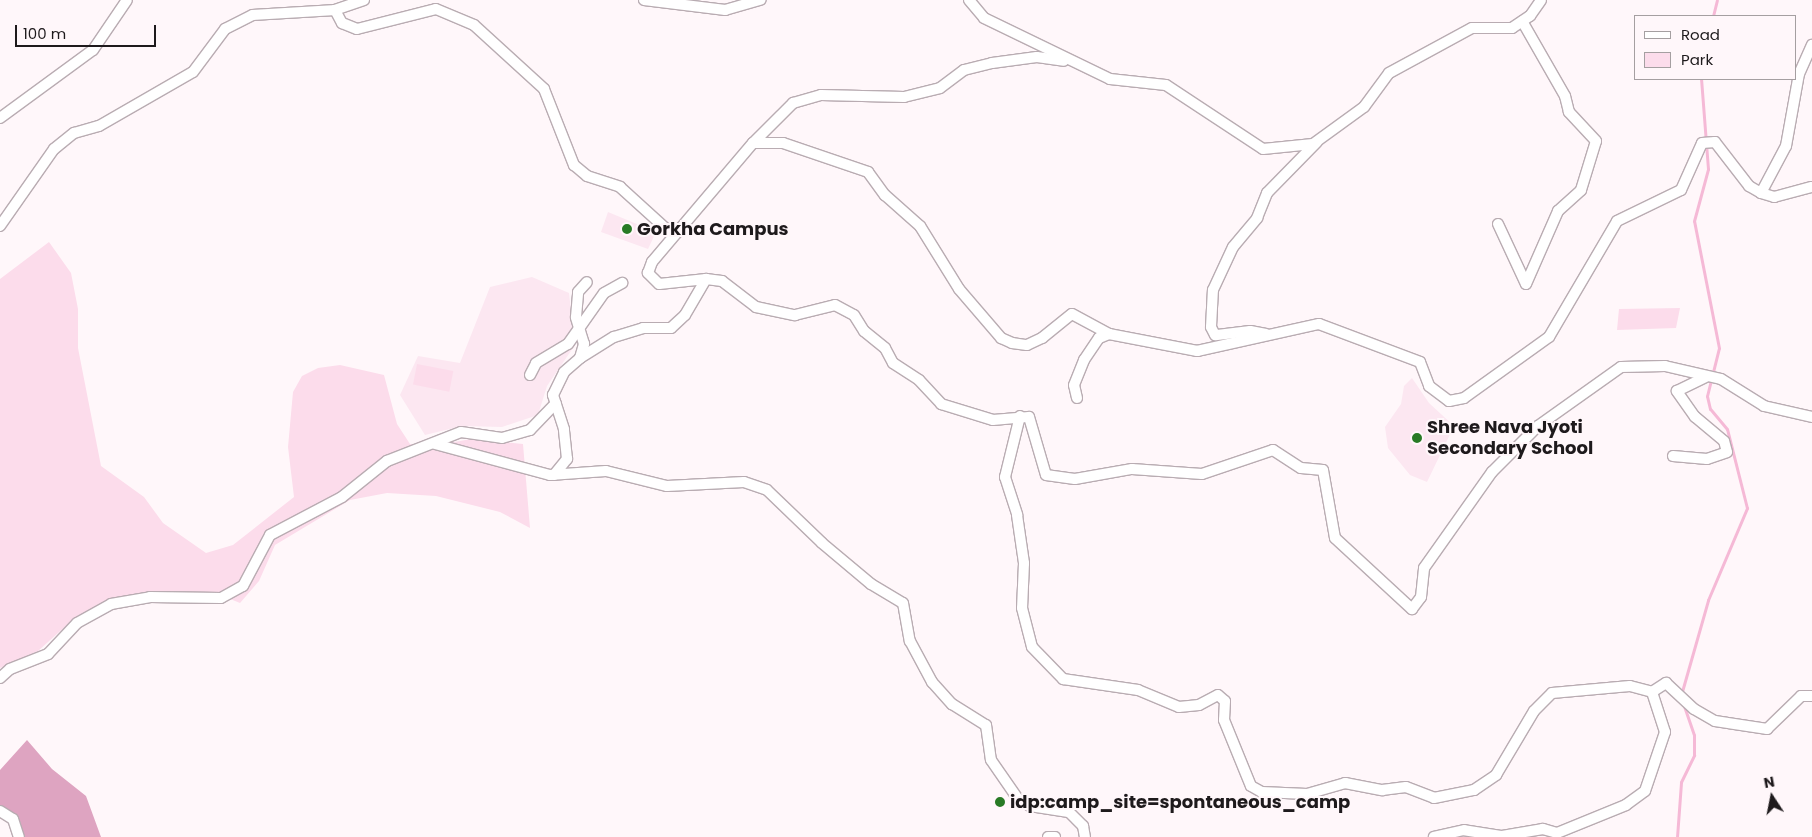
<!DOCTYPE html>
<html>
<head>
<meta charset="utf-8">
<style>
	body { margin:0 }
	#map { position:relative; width:1812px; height:837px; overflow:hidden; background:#fff7fa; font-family:Poppins,sans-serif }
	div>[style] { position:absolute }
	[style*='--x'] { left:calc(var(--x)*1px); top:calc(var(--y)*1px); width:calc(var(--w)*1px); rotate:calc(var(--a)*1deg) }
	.built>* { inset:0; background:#fce7f1 }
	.green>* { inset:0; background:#fcdceb; transform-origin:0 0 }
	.forest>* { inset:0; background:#dea4c1 }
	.stream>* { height:3px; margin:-1.5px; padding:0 1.5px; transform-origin:1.5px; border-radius:1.5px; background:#f5b9d6 }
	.roads { filter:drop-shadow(1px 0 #b9acb2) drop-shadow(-1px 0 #b9acb2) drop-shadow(0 1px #b9acb2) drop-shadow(0 -1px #b9acb2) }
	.minor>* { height:10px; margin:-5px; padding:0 5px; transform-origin:5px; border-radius:5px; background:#fff }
	.dots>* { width:14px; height:14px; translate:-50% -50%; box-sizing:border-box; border:2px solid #fff7fa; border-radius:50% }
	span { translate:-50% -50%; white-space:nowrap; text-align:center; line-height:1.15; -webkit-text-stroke:4px #fff7fa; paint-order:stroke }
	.poi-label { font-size:18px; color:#1e1a1c; font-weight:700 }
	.left { translate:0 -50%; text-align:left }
	.legend { position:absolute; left:1634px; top:15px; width:162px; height:65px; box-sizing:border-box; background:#fff7fa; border:1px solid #a59fa1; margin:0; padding:6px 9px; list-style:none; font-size:15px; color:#1e1a1c }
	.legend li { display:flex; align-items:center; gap:10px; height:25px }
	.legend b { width:25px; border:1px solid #a59fa1 }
	.north { position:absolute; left:1747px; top:772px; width:50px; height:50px; -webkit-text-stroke:4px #fff7fa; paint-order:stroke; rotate:349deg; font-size:14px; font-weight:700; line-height:20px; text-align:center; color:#1e1a1c }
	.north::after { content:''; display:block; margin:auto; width:18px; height:22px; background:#1e1a1c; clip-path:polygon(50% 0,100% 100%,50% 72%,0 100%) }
	.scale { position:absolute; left:15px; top:25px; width:141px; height:22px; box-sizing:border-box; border:2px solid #1e1a1c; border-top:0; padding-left:6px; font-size:15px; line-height:18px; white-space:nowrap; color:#1e1a1c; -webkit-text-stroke:4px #fff7fa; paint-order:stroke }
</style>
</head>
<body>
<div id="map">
	<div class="built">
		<div style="clip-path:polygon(608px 212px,656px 232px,648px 249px,601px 232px)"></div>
		<div style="clip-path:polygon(532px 277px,569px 293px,575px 345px,547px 386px,538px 415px,502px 427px,462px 426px,425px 435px,400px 395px,418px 356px,460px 363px,490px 287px)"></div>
		<div style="clip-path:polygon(1412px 378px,1429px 403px,1454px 426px,1427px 482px,1410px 475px,1388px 448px,1385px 427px,1401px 404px,1404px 386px)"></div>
	</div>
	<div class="green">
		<div style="clip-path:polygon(49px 242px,71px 273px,78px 309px,78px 348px,101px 466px,144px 497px,163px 523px,206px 553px,233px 545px,294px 497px,288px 447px,293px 392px,302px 376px,318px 368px,340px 365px,384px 375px,397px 424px,410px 444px,432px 446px,471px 439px,523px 444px,530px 528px,500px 512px,436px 496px,387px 493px,350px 500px,275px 545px,259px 581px,240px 603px,218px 594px,116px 597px,67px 625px,38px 651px,0 668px,0 279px)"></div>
		<div style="clip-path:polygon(1680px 308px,1676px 328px,1617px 330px,1619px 309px)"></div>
		<div style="left:417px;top:364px;width:37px;height:21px;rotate:11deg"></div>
	</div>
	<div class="forest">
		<div style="clip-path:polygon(27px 740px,52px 769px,86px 796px,101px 837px,21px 837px,21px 823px,0 807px,0 770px)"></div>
	</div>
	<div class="stream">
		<div style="--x:1713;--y:16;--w:16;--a:-76"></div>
		<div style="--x:1681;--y:695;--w:99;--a:-74.1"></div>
		<div style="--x:1708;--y:600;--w:100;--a:-67"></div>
		<div style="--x:1747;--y:508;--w:81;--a:-104.2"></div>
		<div style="--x:1727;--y:429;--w:26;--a:-130"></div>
		<div style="--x:1710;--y:409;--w:13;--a:-103"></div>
		<div style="--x:1707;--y:396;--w:49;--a:-76"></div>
		<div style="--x:1719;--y:348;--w:129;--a:-101.1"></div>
		<div style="--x:1694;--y:221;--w:54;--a:-74.9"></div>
		<div style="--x:1708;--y:169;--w:90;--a:-94.4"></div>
		<div style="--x:1677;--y:837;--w:55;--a:-85.8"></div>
		<div style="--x:1681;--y:782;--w:30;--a:-64"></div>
		<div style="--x:1694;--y:755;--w:20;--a:-90"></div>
		<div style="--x:1694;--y:735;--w:36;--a:-109"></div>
	</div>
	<div class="roads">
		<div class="minor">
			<div style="--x:364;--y:0;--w:31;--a:161"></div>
			<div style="--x:335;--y:10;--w:15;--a:62"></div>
			<div style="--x:342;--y:23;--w:16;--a:22"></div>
			<div style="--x:357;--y:29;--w:81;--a:-14.2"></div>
			<div style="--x:436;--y:9;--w:41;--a:22.8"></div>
			<div style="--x:474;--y:25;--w:95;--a:42.4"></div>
			<div style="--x:544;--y:89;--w:82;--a:68.5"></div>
			<div style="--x:574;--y:165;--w:17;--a:40"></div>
			<div style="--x:587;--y:176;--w:35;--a:18"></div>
			<div style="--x:620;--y:187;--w:72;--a:42.2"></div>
			<div style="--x:644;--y:0;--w:82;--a:7"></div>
			<div style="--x:725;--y:10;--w:37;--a:-16"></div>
			<div style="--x:969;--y:0;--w:23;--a:50"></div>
			<div style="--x:984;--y:18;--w:140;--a:25.8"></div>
			<div style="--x:1110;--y:79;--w:56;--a:6.1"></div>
			<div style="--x:1166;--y:85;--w:116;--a:33.4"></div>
			<div style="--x:1263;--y:149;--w:50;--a:-5.7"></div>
			<div style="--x:1313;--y:144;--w:63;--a:-36"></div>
			<div style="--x:1364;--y:107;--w:42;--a:-53.7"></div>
			<div style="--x:1389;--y:73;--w:94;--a:-28.5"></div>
			<div style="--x:1472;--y:28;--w:40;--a:0"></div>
			<div style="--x:1512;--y:28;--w:22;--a:-34"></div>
			<div style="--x:1530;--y:16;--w:19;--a:-55"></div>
			<div style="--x:0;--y:118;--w:115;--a:-36.2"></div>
			<div style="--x:93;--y:50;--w:60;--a:-55.8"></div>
			<div style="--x:753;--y:143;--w:57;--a:-45"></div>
			<div style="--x:793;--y:103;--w:29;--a:-16"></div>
			<div style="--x:821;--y:95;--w:83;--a:1.4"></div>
			<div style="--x:904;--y:97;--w:37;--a:-14"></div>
			<div style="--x:940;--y:88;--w:30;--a:-37"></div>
			<div style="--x:964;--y:70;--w:29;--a:-14"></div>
			<div style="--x:992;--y:63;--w:45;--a:-7.6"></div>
			<div style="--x:1037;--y:57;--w:27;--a:8"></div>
			<div style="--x:1761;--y:193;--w:53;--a:-62"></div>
			<div style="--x:1786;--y:146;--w:73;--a:-79.8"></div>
			<div style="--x:1799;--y:74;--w:32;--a:-66"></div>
			<div style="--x:1498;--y:224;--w:66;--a:65"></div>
			<div style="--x:1526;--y:284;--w:80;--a:-66.3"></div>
			<div style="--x:1558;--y:211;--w:31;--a:-42"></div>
			<div style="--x:1581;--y:190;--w:51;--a:-73"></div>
			<div style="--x:1596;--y:141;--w:40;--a:-133"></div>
			<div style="--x:1569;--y:112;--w:16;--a:-104"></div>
			<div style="--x:1565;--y:96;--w:86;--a:-119.8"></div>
			<div style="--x:0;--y:226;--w:94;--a:-55"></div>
			<div style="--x:54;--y:149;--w:26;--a:-39"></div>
			<div style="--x:74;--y:133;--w:26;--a:-16"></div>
			<div style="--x:99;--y:126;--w:108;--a:-29.9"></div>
			<div style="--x:193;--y:72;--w:54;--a:-53.3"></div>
			<div style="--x:225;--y:29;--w:31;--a:-27"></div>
			<div style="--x:253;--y:15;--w:82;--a:-3.5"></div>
			<div style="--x:706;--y:279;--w:16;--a:7"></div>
			<div style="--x:722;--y:281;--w:43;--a:37.4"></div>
			<div style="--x:756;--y:307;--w:40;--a:12"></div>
			<div style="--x:795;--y:315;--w:41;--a:-14"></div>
			<div style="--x:835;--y:305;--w:21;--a:28"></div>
			<div style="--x:854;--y:315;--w:19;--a:58"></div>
			<div style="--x:864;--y:331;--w:27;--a:39"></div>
			<div style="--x:885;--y:348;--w:17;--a:62"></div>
			<div style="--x:893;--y:363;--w:31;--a:33"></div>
			<div style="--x:919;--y:380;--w:33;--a:47"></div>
			<div style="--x:941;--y:404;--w:54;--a:17.1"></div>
			<div style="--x:993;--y:420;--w:36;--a:-5"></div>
			<div style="--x:1029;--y:417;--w:60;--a:73.7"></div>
			<div style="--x:1046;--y:475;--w:29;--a:8"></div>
			<div style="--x:1075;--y:479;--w:58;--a:-10"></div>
			<div style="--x:1132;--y:469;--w:70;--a:4.1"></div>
			<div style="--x:1202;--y:474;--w:75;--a:-18.7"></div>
			<div style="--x:1273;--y:450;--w:33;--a:33"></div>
			<div style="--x:1301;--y:468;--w:22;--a:5"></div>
			<div style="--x:1323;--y:470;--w:69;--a:80"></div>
			<div style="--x:1335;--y:538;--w:105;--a:42.7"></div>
			<div style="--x:1412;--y:609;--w:15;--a:-53"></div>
			<div style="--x:1421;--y:597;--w:29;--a:-84"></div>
			<div style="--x:1424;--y:568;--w:118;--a:-54.7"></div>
			<div style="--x:1492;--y:472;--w:65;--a:-45"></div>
			<div style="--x:1538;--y:426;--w:102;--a:-35.4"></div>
			<div style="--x:1621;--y:367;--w:44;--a:-1.3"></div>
			<div style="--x:1665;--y:366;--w:57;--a:13.1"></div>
			<div style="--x:1721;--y:379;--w:51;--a:32.1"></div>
			<div style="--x:1764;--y:406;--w:49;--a:12.9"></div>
			<div style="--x:1266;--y:334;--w:16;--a:-169"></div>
			<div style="--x:1250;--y:331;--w:35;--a:173"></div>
			<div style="--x:1215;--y:335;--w:9;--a:-117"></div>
			<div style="--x:1211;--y:327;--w:37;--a:-87"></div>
			<div style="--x:1213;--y:290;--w:47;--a:-65.1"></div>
			<div style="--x:1233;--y:247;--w:38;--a:-50"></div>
			<div style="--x:1257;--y:218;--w:27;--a:-68"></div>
			<div style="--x:1267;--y:193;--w:71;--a:-45.6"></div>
			<div style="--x:580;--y:358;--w:40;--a:-32"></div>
			<div style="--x:614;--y:337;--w:30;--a:-17"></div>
			<div style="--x:643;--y:328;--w:28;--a:0"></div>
			<div style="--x:671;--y:328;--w:19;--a:-43"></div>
			<div style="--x:685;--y:315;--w:42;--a:-59.7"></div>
			<div style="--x:706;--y:279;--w:47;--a:173.9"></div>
			<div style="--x:659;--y:284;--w:16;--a:-135"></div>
			<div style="--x:648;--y:273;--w:12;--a:-70"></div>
			<div style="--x:652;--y:262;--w:156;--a:-49.7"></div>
			<div style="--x:753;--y:143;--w:30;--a:0"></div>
			<div style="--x:783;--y:143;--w:90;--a:18.8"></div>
			<div style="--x:868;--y:172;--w:29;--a:54"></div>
			<div style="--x:885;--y:195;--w:47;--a:41.5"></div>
			<div style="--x:920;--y:226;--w:74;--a:58.2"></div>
			<div style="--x:959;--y:289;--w:65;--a:49.4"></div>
			<div style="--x:1001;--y:338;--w:12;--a:24"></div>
			<div style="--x:1012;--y:343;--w:15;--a:8"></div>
			<div style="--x:1027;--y:345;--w:17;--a:-25"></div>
			<div style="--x:1042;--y:338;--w:38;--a:-39"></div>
			<div style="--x:1072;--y:314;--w:42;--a:28.4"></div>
			<div style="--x:1109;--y:334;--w:90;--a:10.9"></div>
			<div style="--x:1197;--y:351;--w:125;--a:-12.5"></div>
			<div style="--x:1319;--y:324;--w:108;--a:20.6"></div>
			<div style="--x:1420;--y:362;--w:26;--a:69"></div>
			<div style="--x:1429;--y:386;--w:25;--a:37"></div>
			<div style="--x:1449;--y:401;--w:15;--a:-11"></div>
			<div style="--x:1464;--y:398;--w:105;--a:-35.7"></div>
			<div style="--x:1549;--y:337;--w:134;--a:-59.6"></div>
			<div style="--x:1617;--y:221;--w:71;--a:-25.8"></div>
			<div style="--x:1681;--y:190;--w:51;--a:-65.9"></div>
			<div style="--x:1702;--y:143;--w:13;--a:-4"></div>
			<div style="--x:1715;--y:142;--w:56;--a:52.3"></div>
			<div style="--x:1749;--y:186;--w:14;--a:30"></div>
			<div style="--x:1761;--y:193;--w:14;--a:17"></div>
			<div style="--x:1774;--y:197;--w:39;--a:-15"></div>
			<div style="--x:530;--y:375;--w:13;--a:-63"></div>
			<div style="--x:536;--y:363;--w:37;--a:-31"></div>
			<div style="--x:568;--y:344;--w:62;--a:-54.8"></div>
			<div style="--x:604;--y:293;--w:21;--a:-29"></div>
			<div style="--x:1077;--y:398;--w:13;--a:-103"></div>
			<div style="--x:1074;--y:385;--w:27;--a:-68"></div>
			<div style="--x:1084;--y:360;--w:27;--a:-56"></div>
			<div style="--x:1099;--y:338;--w:11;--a:-22"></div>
			<div style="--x:1020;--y:416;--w:63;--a:103.8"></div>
			<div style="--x:1005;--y:477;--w:40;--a:72"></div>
			<div style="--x:1017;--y:515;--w:49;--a:81.7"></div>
			<div style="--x:1024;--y:563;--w:45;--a:92.5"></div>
			<div style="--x:1022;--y:608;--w:40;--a:75.6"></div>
			<div style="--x:1032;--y:647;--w:45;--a:45.9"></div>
			<div style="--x:1063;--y:679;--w:76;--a:8.3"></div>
			<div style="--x:1138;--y:690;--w:44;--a:22.5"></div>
			<div style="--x:1179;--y:707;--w:20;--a:-6"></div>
			<div style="--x:1199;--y:705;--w:21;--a:-28"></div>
			<div style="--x:1218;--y:695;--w:9;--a:41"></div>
			<div style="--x:1225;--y:701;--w:19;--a:93"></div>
			<div style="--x:1224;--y:720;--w:71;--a:67.8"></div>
			<div style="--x:1251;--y:786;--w:13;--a:29"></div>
			<div style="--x:1262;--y:792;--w:45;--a:2.5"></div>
			<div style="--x:1307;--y:794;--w:40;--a:-16"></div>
			<div style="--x:1345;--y:783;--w:38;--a:11"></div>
			<div style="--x:1382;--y:790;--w:24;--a:-7"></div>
			<div style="--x:1406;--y:787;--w:30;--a:21"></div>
			<div style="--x:1434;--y:798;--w:41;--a:-11.3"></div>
			<div style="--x:1474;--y:790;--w:27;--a:-34"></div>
			<div style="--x:1496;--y:775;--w:74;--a:-59.3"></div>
			<div style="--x:1534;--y:711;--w:25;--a:-45"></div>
			<div style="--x:1552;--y:693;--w:78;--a:-5.1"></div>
			<div style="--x:1630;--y:686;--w:23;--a:15"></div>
			<div style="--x:1652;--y:692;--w:42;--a:72"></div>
			<div style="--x:1665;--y:732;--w:62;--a:108.7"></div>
			<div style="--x:1645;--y:791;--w:24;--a:144"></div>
			<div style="--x:1626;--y:805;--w:74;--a:157.9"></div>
			<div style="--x:1557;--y:833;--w:15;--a:-164"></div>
			<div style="--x:1543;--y:829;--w:43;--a:170.5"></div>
			<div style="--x:1501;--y:836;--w:37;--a:-171"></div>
			<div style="--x:1464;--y:830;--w:31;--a:167"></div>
			<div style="--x:435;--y:444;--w:119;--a:15.1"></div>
			<div style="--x:550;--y:475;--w:56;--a:-4.1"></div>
			<div style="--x:606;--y:471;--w:63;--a:13.8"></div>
			<div style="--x:667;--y:486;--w:77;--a:-3"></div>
			<div style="--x:744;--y:482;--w:24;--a:19"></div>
			<div style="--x:767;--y:490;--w:76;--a:43.9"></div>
			<div style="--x:822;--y:543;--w:64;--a:39.9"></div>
			<div style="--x:871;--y:584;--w:37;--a:31"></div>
			<div style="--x:903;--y:603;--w:39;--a:80"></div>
			<div style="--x:910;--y:641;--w:47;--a:61.8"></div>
			<div style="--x:932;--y:682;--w:30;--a:48"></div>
			<div style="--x:952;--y:704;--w:40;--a:32"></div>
			<div style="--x:986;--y:725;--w:35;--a:82"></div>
			<div style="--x:991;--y:760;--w:47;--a:55.3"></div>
			<div style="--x:1018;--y:799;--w:14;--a:30"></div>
			<div style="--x:1030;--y:806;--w:39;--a:9"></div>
			<div style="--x:1069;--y:812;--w:20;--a:45"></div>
			<div style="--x:1083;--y:826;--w:11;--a:80"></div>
			<div style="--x:1673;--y:456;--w:34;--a:5"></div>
			<div style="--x:1707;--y:459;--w:21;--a:-19"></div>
			<div style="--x:1727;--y:452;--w:11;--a:-105"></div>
			<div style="--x:1724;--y:441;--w:38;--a:-140"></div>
			<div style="--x:1695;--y:417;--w:32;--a:-125"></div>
			<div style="--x:1677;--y:391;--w:32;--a:-26"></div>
			<div style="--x:554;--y:475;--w:21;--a:-51"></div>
			<div style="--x:567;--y:459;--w:30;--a:-96"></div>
			<div style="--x:564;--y:429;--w:36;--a:-108"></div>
			<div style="--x:553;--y:395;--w:25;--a:-64"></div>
			<div style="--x:564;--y:372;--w:21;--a:-41"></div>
			<div style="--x:580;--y:358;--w:15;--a:-74"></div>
			<div style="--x:584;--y:344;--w:28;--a:-107"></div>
			<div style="--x:576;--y:317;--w:25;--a:-85"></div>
			<div style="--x:578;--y:292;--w:13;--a:-48"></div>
			<div style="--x:0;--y:678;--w:13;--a:-42"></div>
			<div style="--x:10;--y:669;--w:41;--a:-21.5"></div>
			<div style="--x:48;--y:654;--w:42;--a:-46.9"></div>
			<div style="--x:77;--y:623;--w:39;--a:-29"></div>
			<div style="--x:111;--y:604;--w:40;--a:-10"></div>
			<div style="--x:150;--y:597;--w:71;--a:0.8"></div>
			<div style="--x:221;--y:598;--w:25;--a:-29"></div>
			<div style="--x:243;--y:586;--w:58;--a:-62.1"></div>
			<div style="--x:270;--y:535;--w:81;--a:-27.8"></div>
			<div style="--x:342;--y:497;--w:58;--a:-38.7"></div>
			<div style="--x:387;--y:461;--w:79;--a:-21.4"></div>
			<div style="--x:461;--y:432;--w:41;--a:8.3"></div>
			<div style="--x:502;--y:438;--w:29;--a:-16"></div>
			<div style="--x:530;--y:430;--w:37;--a:-46"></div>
			<div style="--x:1652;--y:692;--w:17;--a:-33"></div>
			<div style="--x:1666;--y:683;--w:38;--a:43"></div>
			<div style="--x:1694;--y:709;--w:24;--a:30"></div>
			<div style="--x:1715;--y:721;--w:53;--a:8.7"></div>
			<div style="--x:1767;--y:729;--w:47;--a:-44.1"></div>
			<div style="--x:1801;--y:696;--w:11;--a:0"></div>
			<div style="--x:0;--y:811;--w:15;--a:32"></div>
			<div style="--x:13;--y:819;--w:19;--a:72"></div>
			<div style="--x:1048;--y:837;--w:7;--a:0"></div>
		</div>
	</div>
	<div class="dots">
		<div style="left:627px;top:229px;background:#287a25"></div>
		<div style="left:1417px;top:438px;background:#287a25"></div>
		<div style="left:1000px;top:802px;background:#287a25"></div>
	</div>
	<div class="poi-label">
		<span class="left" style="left:637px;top:229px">Gorkha Campus</span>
		<span class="left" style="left:1427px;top:438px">Shree Nava Jyoti<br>Secondary School</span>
		<span class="left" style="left:1010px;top:802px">idp:camp_site=spontaneous_camp</span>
	</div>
	<ul class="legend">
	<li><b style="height:6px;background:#fff"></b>Road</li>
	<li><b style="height:14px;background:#fcdceb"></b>Park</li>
	</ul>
	<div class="north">N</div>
	<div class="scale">100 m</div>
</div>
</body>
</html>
